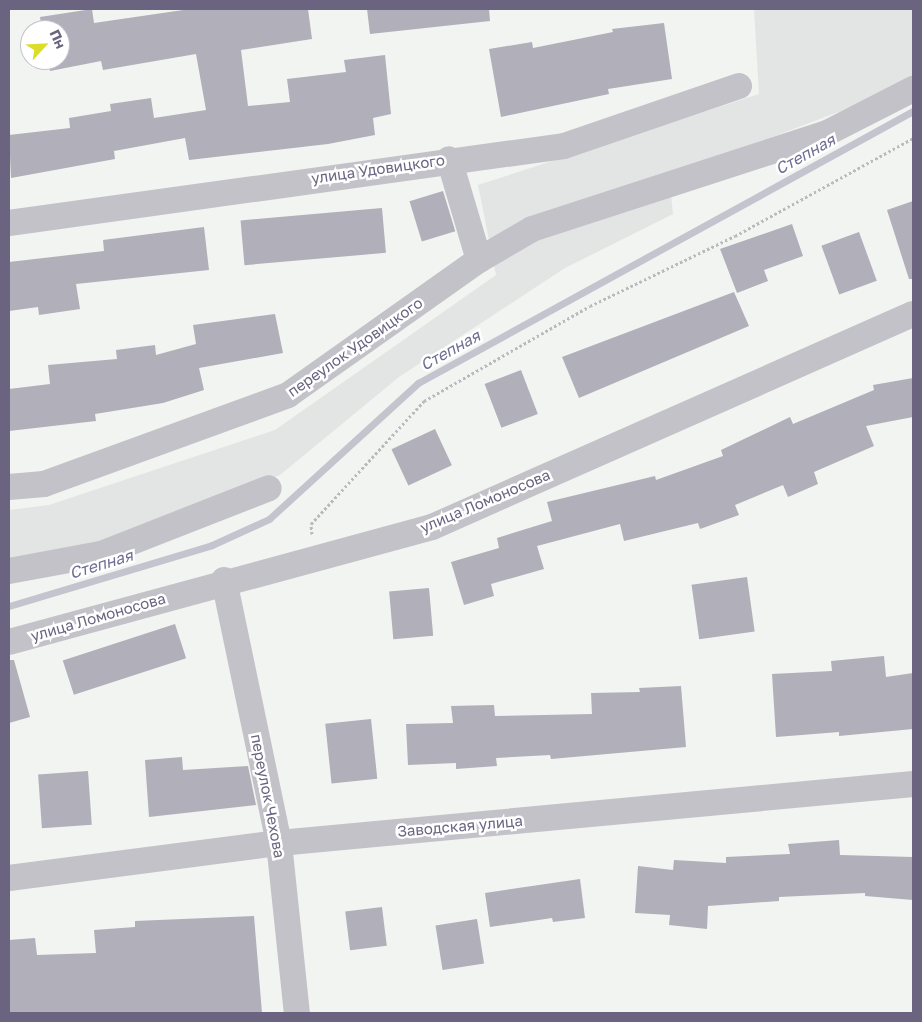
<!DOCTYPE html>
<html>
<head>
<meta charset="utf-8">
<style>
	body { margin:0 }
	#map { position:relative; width:922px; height:1022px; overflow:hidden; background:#f1f4f0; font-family:"Golos Text",sans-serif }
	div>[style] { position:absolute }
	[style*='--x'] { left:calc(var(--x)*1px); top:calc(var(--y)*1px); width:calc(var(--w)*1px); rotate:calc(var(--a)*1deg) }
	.built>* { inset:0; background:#e2e5e4 }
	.stream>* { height:7px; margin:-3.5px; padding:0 3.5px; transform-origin:3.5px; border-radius:3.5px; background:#c4c4cf }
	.building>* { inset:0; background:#b0afba; transform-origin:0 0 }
	.path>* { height:3px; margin-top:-1.5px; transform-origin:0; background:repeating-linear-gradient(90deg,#bab9bd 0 2.5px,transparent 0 5px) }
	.minor>* { height:26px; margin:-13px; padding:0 13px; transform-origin:13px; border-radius:13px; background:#c3c2c8 }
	span { translate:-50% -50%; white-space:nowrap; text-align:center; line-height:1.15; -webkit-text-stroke:5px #fff; paint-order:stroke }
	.street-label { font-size:15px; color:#6a6480 }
	.water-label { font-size:16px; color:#706e92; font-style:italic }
	.frame { position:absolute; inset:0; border:10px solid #6a6480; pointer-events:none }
	.north { position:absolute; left:20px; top:20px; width:50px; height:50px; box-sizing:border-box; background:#fff; border:1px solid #c3c1cc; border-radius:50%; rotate:65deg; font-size:14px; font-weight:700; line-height:20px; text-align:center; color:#6a6480 }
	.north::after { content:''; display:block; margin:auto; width:18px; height:22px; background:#dbdd28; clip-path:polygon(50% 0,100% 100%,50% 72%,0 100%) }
</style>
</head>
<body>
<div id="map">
	<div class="built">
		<div style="clip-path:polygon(754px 9px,913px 9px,913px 78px,841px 111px,669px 176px,673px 214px,565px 268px,399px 377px,280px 475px,88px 548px,9px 560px,9px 510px,49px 505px,275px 430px,496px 275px,478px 185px,759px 94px)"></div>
	</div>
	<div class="stream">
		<div style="--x:9;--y:606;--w:212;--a:-16.7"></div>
		<div style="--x:212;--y:545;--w:63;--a:-24.5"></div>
		<div style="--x:269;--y:519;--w:202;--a:-42.4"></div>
		<div style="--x:418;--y:383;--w:565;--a:-28.79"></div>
	</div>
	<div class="building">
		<div style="clip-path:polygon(92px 9px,94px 23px,190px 9px,308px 9px,312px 39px,241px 50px,248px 106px,290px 102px,287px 79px,346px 72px,344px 60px,385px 55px,391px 114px,373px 118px,375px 135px,328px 144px,189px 160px,185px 138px,114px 151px,115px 159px,11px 178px,9px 135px,70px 128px,69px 118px,111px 111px,110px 104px,151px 98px,154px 118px,206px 110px,196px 54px,103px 70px,101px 61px,50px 71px,48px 60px,60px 60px,60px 30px,42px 30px,40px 17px)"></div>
		<div style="clip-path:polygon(367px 9px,489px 9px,490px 21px,370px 34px)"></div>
		<div style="clip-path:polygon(664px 23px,672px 79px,608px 89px,609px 94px,501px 117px,489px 49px,532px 42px,533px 48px,613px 32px,612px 29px)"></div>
		<div style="left:443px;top:191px;width:42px;height:35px;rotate:73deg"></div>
		<div style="clip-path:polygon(913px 201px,913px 279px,909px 279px,887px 210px)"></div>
		<div style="left:382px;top:208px;width:45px;height:142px;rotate:85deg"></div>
		<div style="clip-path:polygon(792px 224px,803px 256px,764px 270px,768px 281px,737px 293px,720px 249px)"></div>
		<div style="clip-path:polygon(204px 227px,209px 270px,76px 284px,80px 309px,39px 315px,38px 307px,9px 311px,9px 262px,104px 251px,103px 240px)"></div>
		<div style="left:859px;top:232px;width:52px;height:40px;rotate:70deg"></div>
		<div style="clip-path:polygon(734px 292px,749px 326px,579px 398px,562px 357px)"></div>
		<div style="clip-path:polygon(275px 314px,283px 353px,199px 368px,204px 390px,163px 403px,95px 414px,96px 421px,9px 431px,9px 389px,50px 384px,48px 365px,117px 359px,116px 350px,155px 345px,156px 355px,196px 344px,193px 325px)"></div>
		<div style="left:521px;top:370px;width:47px;height:39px;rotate:69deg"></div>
		<div style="clip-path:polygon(913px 378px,913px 417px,866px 426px,874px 446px,814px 472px,818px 484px,788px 497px,783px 485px,735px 505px,739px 515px,700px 529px,698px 523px,624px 541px,620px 524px,537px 546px,544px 569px,491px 584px,494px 596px,464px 605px,451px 562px,499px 548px,497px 538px,552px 521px,547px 502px,655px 476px,656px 480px,723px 456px,721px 450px,790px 417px,793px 424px,874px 390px,873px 385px)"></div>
		<div style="left:435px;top:429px;width:40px;height:48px;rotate:65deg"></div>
		<div style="left:747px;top:577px;width:55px;height:56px;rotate:82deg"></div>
		<div style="left:429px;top:588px;width:48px;height:40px;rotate:85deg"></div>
		<div style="left:175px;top:624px;width:36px;height:118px;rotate:72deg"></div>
		<div style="clip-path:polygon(884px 656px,886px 677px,913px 673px,913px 729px,839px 736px,839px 732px,776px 737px,772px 674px,832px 671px,831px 661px)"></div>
		<div style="clip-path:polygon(9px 660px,14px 660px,30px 717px,9px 723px)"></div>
		<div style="clip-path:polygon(681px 686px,686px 747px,551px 759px,550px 755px,496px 758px,497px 766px,456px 769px,456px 763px,408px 765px,406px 724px,453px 723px,451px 706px,494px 705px,495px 716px,592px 714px,591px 693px,640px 692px,639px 688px)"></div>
		<div style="left:371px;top:719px;width:60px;height:46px;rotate:84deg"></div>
		<div style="clip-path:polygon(182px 757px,183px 770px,248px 766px,256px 805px,149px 817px,145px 760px)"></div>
		<div style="left:88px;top:771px;width:54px;height:50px;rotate:86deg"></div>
		<div style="clip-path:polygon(839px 840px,840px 855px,913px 857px,913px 900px,865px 896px,865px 893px,779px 897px,779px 901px,708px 906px,707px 929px,669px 925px,670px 915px,635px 913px,638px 866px,673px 870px,674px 860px,726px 863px,726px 857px,790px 854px,788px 844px)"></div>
		<div style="clip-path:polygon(580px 879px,585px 918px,553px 922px,552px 918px,490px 927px,485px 893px)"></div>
		<div style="left:382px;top:907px;width:39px;height:37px;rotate:83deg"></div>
		<div style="clip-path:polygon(254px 916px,262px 1013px,9px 1013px,9px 940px,35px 938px,37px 955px,96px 953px,94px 930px,135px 927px,135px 921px)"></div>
		<div style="left:477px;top:919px;width:45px;height:42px;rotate:81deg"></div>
	</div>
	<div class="path">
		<div style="--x:312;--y:534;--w:10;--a:-96"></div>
		<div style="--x:311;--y:524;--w:167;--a:-47.4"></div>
		<div style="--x:424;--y:401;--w:191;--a:-29.8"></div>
		<div style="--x:590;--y:306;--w:161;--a:-25.8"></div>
		<div style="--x:735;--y:236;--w:203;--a:-28.8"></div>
	</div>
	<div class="minor">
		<div style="--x:9;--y:223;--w:560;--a:-7.9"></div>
		<div style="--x:564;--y:146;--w:185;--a:-18.9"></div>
		<div style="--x:479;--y:260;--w:61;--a:-30.3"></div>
		<div style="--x:532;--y:229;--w:310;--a:-18"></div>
		<div style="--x:827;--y:133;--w:97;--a:-27.1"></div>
		<div style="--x:9;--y:487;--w:35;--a:-5"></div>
		<div style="--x:44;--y:484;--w:260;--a:-20"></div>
		<div style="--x:288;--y:395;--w:234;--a:-35.3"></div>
		<div style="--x:479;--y:260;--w:105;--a:-106.5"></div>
		<div style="--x:9;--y:571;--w:94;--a:-10.5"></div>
		<div style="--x:101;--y:554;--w:180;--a:-21.4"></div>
		<div style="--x:224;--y:580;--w:269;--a:78.2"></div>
		<div style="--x:279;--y:843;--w:171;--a:84"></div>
		<div style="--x:9;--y:642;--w:438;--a:-15.2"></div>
		<div style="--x:432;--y:527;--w:526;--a:-23.89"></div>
		<div style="--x:9;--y:878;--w:272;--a:-7.4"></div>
		<div style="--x:279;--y:843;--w:637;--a:-5.32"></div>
	</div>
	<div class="street-label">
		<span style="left:378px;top:169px;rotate:-8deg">улица Удовицкого</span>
		<span style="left:355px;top:347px;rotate:-35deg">переулок Удовицкого</span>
		<span style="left:485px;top:501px;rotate:-23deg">улица Ломоносова</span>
		<span style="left:98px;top:617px;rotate:-16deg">улица Ломоносова</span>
		<span style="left:268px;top:796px;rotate:79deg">переулок Чехова</span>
		<span style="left:460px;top:826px;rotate:-5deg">Заводская улица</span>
	</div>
	<div class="water-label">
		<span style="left:805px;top:154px;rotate:-29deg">Степная</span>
		<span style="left:450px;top:350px;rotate:-29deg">Степная</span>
		<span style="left:101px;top:564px;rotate:-17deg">Степная</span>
	</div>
	<div class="frame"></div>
	<div class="north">Пн</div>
</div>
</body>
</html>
